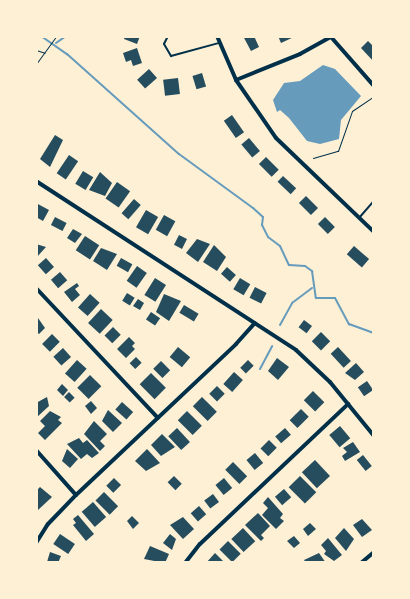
<!DOCTYPE html>
<html>
<head>
<meta charset="utf-8">
<style>
	body { margin:0 }
	#map { position:relative; width:410px; height:599px; overflow:hidden; background:#fdf0d5; font-family:"Exo 2",sans-serif }
	div>[style] { position:absolute }
	[style*='--x'] { left:calc(var(--x)*1px); top:calc(var(--y)*1px); width:calc(var(--w)*1px); rotate:calc(var(--a)*1deg) }
	.water>* { inset:0; background:#669bbc }
	.stream>* { height:2px; margin:-1px; padding:0 1px; transform-origin:1px; border-radius:1px; background:#669bbc }
	.building>* { inset:0; background:#264d5e; transform-origin:0 0 }
	.path>* { height:1px; margin:-0.5px; padding:0 0.5px; transform-origin:0.5px; border-radius:0.5px; background:#003049 }
	.service>* { height:2px; margin:-1px; padding:0 1px; transform-origin:1px; border-radius:1px; background:#003049 }
	.minor>* { height:4px; margin:-2px; padding:0 2px; transform-origin:2px; border-radius:2px; background:#003049 }
	span { translate:-50% -50%; white-space:nowrap; text-align:center; line-height:1.15; -webkit-text-stroke:5px #fdf0d5; paint-order:stroke }
	.frame { position:absolute; inset:0; border:38px solid #fdf0d5; pointer-events:none }
</style>
</head>
<body>
<div id="map">
	<div class="water">
		<div style="clip-path:polygon(323px 65px,335px 69px,361px 96px,341px 120px,339px 139px,320px 144px,307px 141px,289px 118px,280px 110px,277px 112px,273px 100px,284px 83px,300px 81px)"></div>
	</div>
	<div class="stream">
		<div style="--x:41;--y:36;--w:32;--a:35"></div>
		<div style="--x:67;--y:54;--w:150;--a:41.8"></div>
		<div style="--x:179;--y:154;--w:92;--a:36.1"></div>
		<div style="--x:253;--y:208;--w:13;--a:42"></div>
		<div style="--x:263;--y:217;--w:8;--a:97"></div>
		<div style="--x:262;--y:225;--w:13;--a:63"></div>
		<div style="--x:268;--y:237;--w:15;--a:37"></div>
		<div style="--x:280;--y:246;--w:21;--a:65"></div>
		<div style="--x:289;--y:265;--w:16;--a:4"></div>
		<div style="--x:305;--y:266;--w:9;--a:36"></div>
		<div style="--x:312;--y:271;--w:27;--a:82"></div>
		<div style="--x:316;--y:298;--w:19;--a:0"></div>
		<div style="--x:335;--y:298;--w:30;--a:62"></div>
		<div style="--x:349;--y:324;--w:27;--a:20"></div>
		<div style="--x:56;--y:43;--w:12;--a:-35"></div>
		<div style="--x:280;--y:325;--w:25;--a:-61"></div>
		<div style="--x:292;--y:303;--w:25;--a:-37"></div>
		<div style="--x:260;--y:369;--w:26;--a:-62"></div>
	</div>
	<div class="building">
		<div style="clip-path:polygon(125px 36px,140px 36px,137px 44px,124px 39px)"></div>
		<div style="clip-path:polygon(243px 36px,254px 36px,259px 47px,251px 51px)"></div>
		<div style="clip-path:polygon(278px 36px,296px 36px,281px 43px)"></div>
		<div style="clip-path:polygon(368px 41px,374px 47px,374px 62px,361px 48px)"></div>
		<div style="clip-path:polygon(137px 48px,142px 63px,133px 66px,131px 60px,126px 62px,123px 53px)"></div>
		<div style="left:149px;top:69px;width:12px;height:16px;rotate:48deg"></div>
		<div style="left:202px;top:73px;width:14px;height:10px;rotate:73deg"></div>
		<div style="left:178px;top:78px;width:16px;height:15px;rotate:83deg"></div>
		<div style="left:232px;top:115px;width:21px;height:10px;rotate:55deg"></div>
		<div style="clip-path:polygon(55px 135px,63px 140px,50px 167px,40px 159px)"></div>
		<div style="left:249px;top:138px;width:17px;height:10px;rotate:50deg"></div>
		<div style="left:69px;top:155px;width:11px;height:22px;rotate:34deg"></div>
		<div style="left:266px;top:157px;width:18px;height:10px;rotate:45deg"></div>
		<div style="left:83px;top:171px;width:12px;height:15px;rotate:31deg"></div>
		<div style="clip-path:polygon(100px 172px,112px 183px,105px 196px,89px 190px)"></div>
		<div style="left:283px;top:176px;width:18px;height:8px;rotate:43deg"></div>
		<div style="left:117px;top:182px;width:16px;height:20px;rotate:35deg"></div>
		<div style="left:306px;top:196px;width:17px;height:10px;rotate:45deg"></div>
		<div style="left:134px;top:199px;width:9px;height:19px;rotate:41deg"></div>
		<div style="clip-path:polygon(36px 203px,49px 210px,43px 221px,36px 217px)"></div>
		<div style="left:146px;top:210px;width:14px;height:20px;rotate:30deg"></div>
		<div style="left:164px;top:215px;width:13px;height:17px;rotate:29deg"></div>
		<div style="left:55px;top:217px;width:13px;height:9px;rotate:27deg"></div>
		<div style="left:325px;top:217px;width:14px;height:10px;rotate:45deg"></div>
		<div style="clip-path:polygon(73px 229px,82px 234px,75px 243px,67px 238px)"></div>
		<div style="left:179px;top:235px;width:9px;height:11px;rotate:27deg"></div>
		<div style="left:85px;top:236px;width:17px;height:17px;rotate:33deg"></div>
		<div style="clip-path:polygon(197px 239px,210px 244px,198px 262px,186px 253px)"></div>
		<div style="clip-path:polygon(36px 244px,46px 247px,36px 258px)"></div>
		<div style="clip-path:polygon(214px 245px,226px 257px,217px 271px,203px 262px)"></div>
		<div style="left:354px;top:246px;width:20px;height:11px;rotate:41deg"></div>
		<div style="clip-path:polygon(101px 248px,117px 254px,107px 270px,93px 261px)"></div>
		<div style="left:46px;top:258px;width:12px;height:11px;rotate:48deg"></div>
		<div style="left:121px;top:258px;width:13px;height:9px;rotate:29deg"></div>
		<div style="left:137px;top:266px;width:12px;height:18px;rotate:35deg"></div>
		<div style="left:227px;top:267px;width:12px;height:9px;rotate:42deg"></div>
		<div style="left:60px;top:272px;width:11px;height:12px;rotate:49deg"></div>
		<div style="left:155px;top:278px;width:13px;height:20px;rotate:32deg"></div>
		<div style="left:240px;top:278px;width:12px;height:13px;rotate:31deg"></div>
		<div style="clip-path:polygon(77px 283px,79px 286px,75px 289px,80px 295px,72px 302px,64px 292px)"></div>
		<div style="left:255px;top:287px;width:13px;height:12px;rotate:27deg"></div>
		<div style="left:127px;top:293px;width:9px;height:9px;rotate:32deg"></div>
		<div style="left:90px;top:294px;width:13px;height:18px;rotate:42deg"></div>
		<div style="clip-path:polygon(164px 294px,181px 301px,169px 321px,156px 312px)"></div>
		<div style="clip-path:polygon(138px 299px,144px 303px,140px 310px,133px 306px)"></div>
		<div style="left:184px;top:305px;width:17px;height:9px;rotate:31deg"></div>
		<div style="left:101px;top:309px;width:16px;height:19px;rotate:43deg"></div>
		<div style="left:151px;top:312px;width:11px;height:9px;rotate:34deg"></div>
		<div style="clip-path:polygon(38px 318px,45px 328px,39px 334px,36px 332px)"></div>
		<div style="left:304px;top:320px;width:10px;height:9px;rotate:37deg"></div>
		<div style="left:113px;top:327px;width:11px;height:12px;rotate:45deg"></div>
		<div style="left:321px;top:332px;width:13px;height:13px;rotate:45deg"></div>
		<div style="left:52px;top:334px;width:11px;height:14px;rotate:45deg"></div>
		<div style="clip-path:polygon(129px 337px,135px 343px,132px 346px,135px 349px,126px 358px,117px 349px)"></div>
		<div style="left:178px;top:347px;width:16px;height:13px;rotate:40deg"></div>
		<div style="left:338px;top:347px;width:19px;height:10px;rotate:47deg"></div>
		<div style="left:63px;top:348px;width:12px;height:13px;rotate:48deg"></div>
		<div style="left:136px;top:357px;width:8px;height:9px;rotate:45deg"></div>
		<div style="clip-path:polygon(277px 358px,289px 367px,278px 380px,268px 371px)"></div>
		<div style="left:77px;top:360px;width:13px;height:18px;rotate:42deg"></div>
		<div style="left:248px;top:360px;width:8px;height:11px;rotate:45deg"></div>
		<div style="left:161px;top:361px;width:13px;height:11px;rotate:45deg"></div>
		<div style="clip-path:polygon(356px 363px,364px 372px,355px 380px,345px 373px)"></div>
		<div style="left:234px;top:372px;width:12px;height:16px;rotate:42deg"></div>
		<div style="left:151px;top:373px;width:21px;height:16px;rotate:45deg"></div>
		<div style="left:90px;top:375px;width:16px;height:18px;rotate:45deg"></div>
		<div style="left:367px;top:381px;width:11px;height:11px;rotate:56deg"></div>
		<div style="clip-path:polygon(62px 384px,68px 390px,63px 396px,57px 390px)"></div>
		<div style="left:217px;top:386px;width:11px;height:11px;rotate:45deg"></div>
		<div style="left:313px;top:391px;width:16px;height:13px;rotate:45deg"></div>
		<div style="left:69px;top:392px;width:8px;height:7px;rotate:45deg"></div>
		<div style="clip-path:polygon(47px 397px,49px 406px,36px 418px,36px 403px)"></div>
		<div style="left:202px;top:397px;width:21px;height:13px;rotate:45deg"></div>
		<div style="clip-path:polygon(91px 401px,97px 408px,91px 414px,85px 406px)"></div>
		<div style="left:122px;top:402px;width:15px;height:10px;rotate:42deg"></div>
		<div style="left:301px;top:409px;width:11px;height:16px;rotate:45deg"></div>
		<div style="clip-path:polygon(108px 410px,122px 423px,113px 432px,102px 421px)"></div>
		<div style="clip-path:polygon(50px 411px,61px 417px,58px 420px,62px 423px,45px 440px,38px 433px,45px 426px,40px 421px)"></div>
		<div style="left:187px;top:411px;width:21px;height:13px;rotate:45deg"></div>
		<div style="clip-path:polygon(94px 421px,107px 434px,100px 441px,105px 446px,100px 451px,84px 434px)"></div>
		<div style="left:340px;top:426px;width:16px;height:14px;rotate:50deg"></div>
		<div style="left:177px;top:428px;width:19px;height:12px;rotate:47deg"></div>
		<div style="left:285px;top:428px;width:9px;height:13px;rotate:49deg"></div>
		<div style="clip-path:polygon(162px 434px,175px 447px,161px 456px,151px 445px)"></div>
		<div style="clip-path:polygon(79px 438px,83px 443px,87px 440px,99px 453px,92px 458px,87px 454px,81px 459px,67px 444px)"></div>
		<div style="left:269px;top:440px;width:11px;height:12px;rotate:45deg"></div>
		<div style="clip-path:polygon(353px 442px,360px 452px,345px 461px,342px 456px,347px 452px,343px 448px)"></div>
		<div style="clip-path:polygon(67px 449px,78px 459px,70px 468px,62px 461px)"></div>
		<div style="clip-path:polygon(147px 449px,160px 463px,146px 471px,135px 461px)"></div>
		<div style="left:255px;top:453px;width:13px;height:11px;rotate:51deg"></div>
		<div style="left:363px;top:455px;width:14px;height:8px;rotate:51deg"></div>
		<div style="left:315px;top:460px;width:22px;height:18px;rotate:47deg"></div>
		<div style="left:233px;top:462px;width:20px;height:11px;rotate:45deg"></div>
		<div style="left:174px;top:476px;width:11px;height:9px;rotate:45deg"></div>
		<div style="left:300px;top:476px;width:23px;height:16px;rotate:45deg"></div>
		<div style="left:114px;top:478px;width:10px;height:11px;rotate:45deg"></div>
		<div style="left:224px;top:478px;width:13px;height:11px;rotate:51deg"></div>
		<div style="clip-path:polygon(40px 487px,52px 497px,38px 510px,36px 491px)"></div>
		<div style="left:284px;top:489px;width:11px;height:12px;rotate:49deg"></div>
		<div style="left:104px;top:492px;width:20px;height:12px;rotate:45deg"></div>
		<div style="left:213px;top:494px;width:10px;height:11px;rotate:53deg"></div>
		<div style="clip-path:polygon(268px 497px,283px 514px,280px 518px,284px 521px,276px 529px,262px 515px,268px 508px,263px 503px)"></div>
		<div style="left:93px;top:502px;width:20px;height:15px;rotate:49deg"></div>
		<div style="left:199px;top:506px;width:11px;height:11px;rotate:49deg"></div>
		<div style="clip-path:polygon(258px 513px,270px 526px,261px 535px,264px 538px,261px 541px,245px 525px)"></div>
		<div style="clip-path:polygon(78px 515px,94px 534px,86px 541px,73px 525px,76px 523px,73px 519px)"></div>
		<div style="clip-path:polygon(132px 516px,139px 523px,133px 529px,127px 521px)"></div>
		<div style="clip-path:polygon(183px 517px,194px 529px,183px 539px,170px 525px)"></div>
		<div style="clip-path:polygon(362px 519px,372px 530px,362px 537px,353px 525px)"></div>
		<div style="clip-path:polygon(310px 523px,316px 529px,308px 536px,303px 529px)"></div>
		<div style="left:243px;top:528px;width:18px;height:16px;rotate:47deg"></div>
		<div style="clip-path:polygon(344px 528px,354px 539px,346px 551px,335px 538px)"></div>
		<div style="left:60px;top:534px;width:18px;height:12px;rotate:34deg"></div>
		<div style="clip-path:polygon(170px 534px,176px 539px,172px 550px,163px 543px)"></div>
		<div style="clip-path:polygon(294px 536px,300px 543px,294px 548px,287px 541px)"></div>
		<div style="clip-path:polygon(328px 538px,342px 555px,334px 561px,324px 554px,326px 551px,321px 545px)"></div>
		<div style="left:228px;top:541px;width:18px;height:12px;rotate:45deg"></div>
		<div style="clip-path:polygon(150px 546px,169px 554px,165px 563px,144px 559px)"></div>
		<div style="clip-path:polygon(50px 552px,61px 556px,58px 563px,47px 562px)"></div>
		<div style="clip-path:polygon(215px 553px,225px 563px,206px 563px)"></div>
		<div style="clip-path:polygon(319px 553px,326px 563px,306px 563px,304px 560px)"></div>
	</div>
	<div class="path">
		<div style="--x:36;--y:50;--w:9;--a:18"></div>
		<div style="--x:36;--y:64;--w:34;--a:-54"></div>
		<div style="--x:313;--y:158;--w:26;--a:-16"></div>
		<div style="--x:338;--y:151;--w:42;--a:-70.7"></div>
		<div style="--x:352;--y:111;--w:27;--a:-34"></div>
	</div>
	<div class="service">
		<div style="--x:168;--y:36;--w:9;--a:117"></div>
		<div style="--x:164;--y:44;--w:14;--a:60"></div>
		<div style="--x:171;--y:56;--w:50;--a:-15.2"></div>
		<div style="--x:359;--y:218;--w:23;--a:-49"></div>
	</div>
	<div class="minor">
		<div style="--x:217;--y:36;--w:48;--a:66.6"></div>
		<div style="--x:236;--y:80;--w:70;--a:55.4"></div>
		<div style="--x:276;--y:138;--w:136;--a:43.8"></div>
		<div style="--x:331;--y:37;--w:65;--a:48.7"></div>
		<div style="--x:236;--y:80;--w:69;--a:-22.1"></div>
		<div style="--x:300;--y:54;--w:37;--a:-29"></div>
		<div style="--x:36;--y:181;--w:310;--a:33"></div>
		<div style="--x:296;--y:350;--w:47;--a:43.3"></div>
		<div style="--x:330;--y:382;--w:70;--a:50.8"></div>
		<div style="--x:36;--y:288;--w:178;--a:46.8"></div>
		<div style="--x:36;--y:450;--w:60;--a:48.4"></div>
		<div style="--x:36;--y:543;--w:22;--a:-58"></div>
		<div style="--x:48;--y:524;--w:40;--a:-46"></div>
		<div style="--x:76;--y:495;--w:220;--a:-43.3"></div>
		<div style="--x:236;--y:344;--w:28;--a:-48"></div>
		<div style="--x:185;--y:563;--w:24;--a:-52"></div>
		<div style="--x:200;--y:544;--w:204;--a:-43.4"></div>
		<div style="--x:361;--y:563;--w:17;--a:-40"></div>
	</div>
	<div class="frame"></div>
</div>
</body>
</html>
